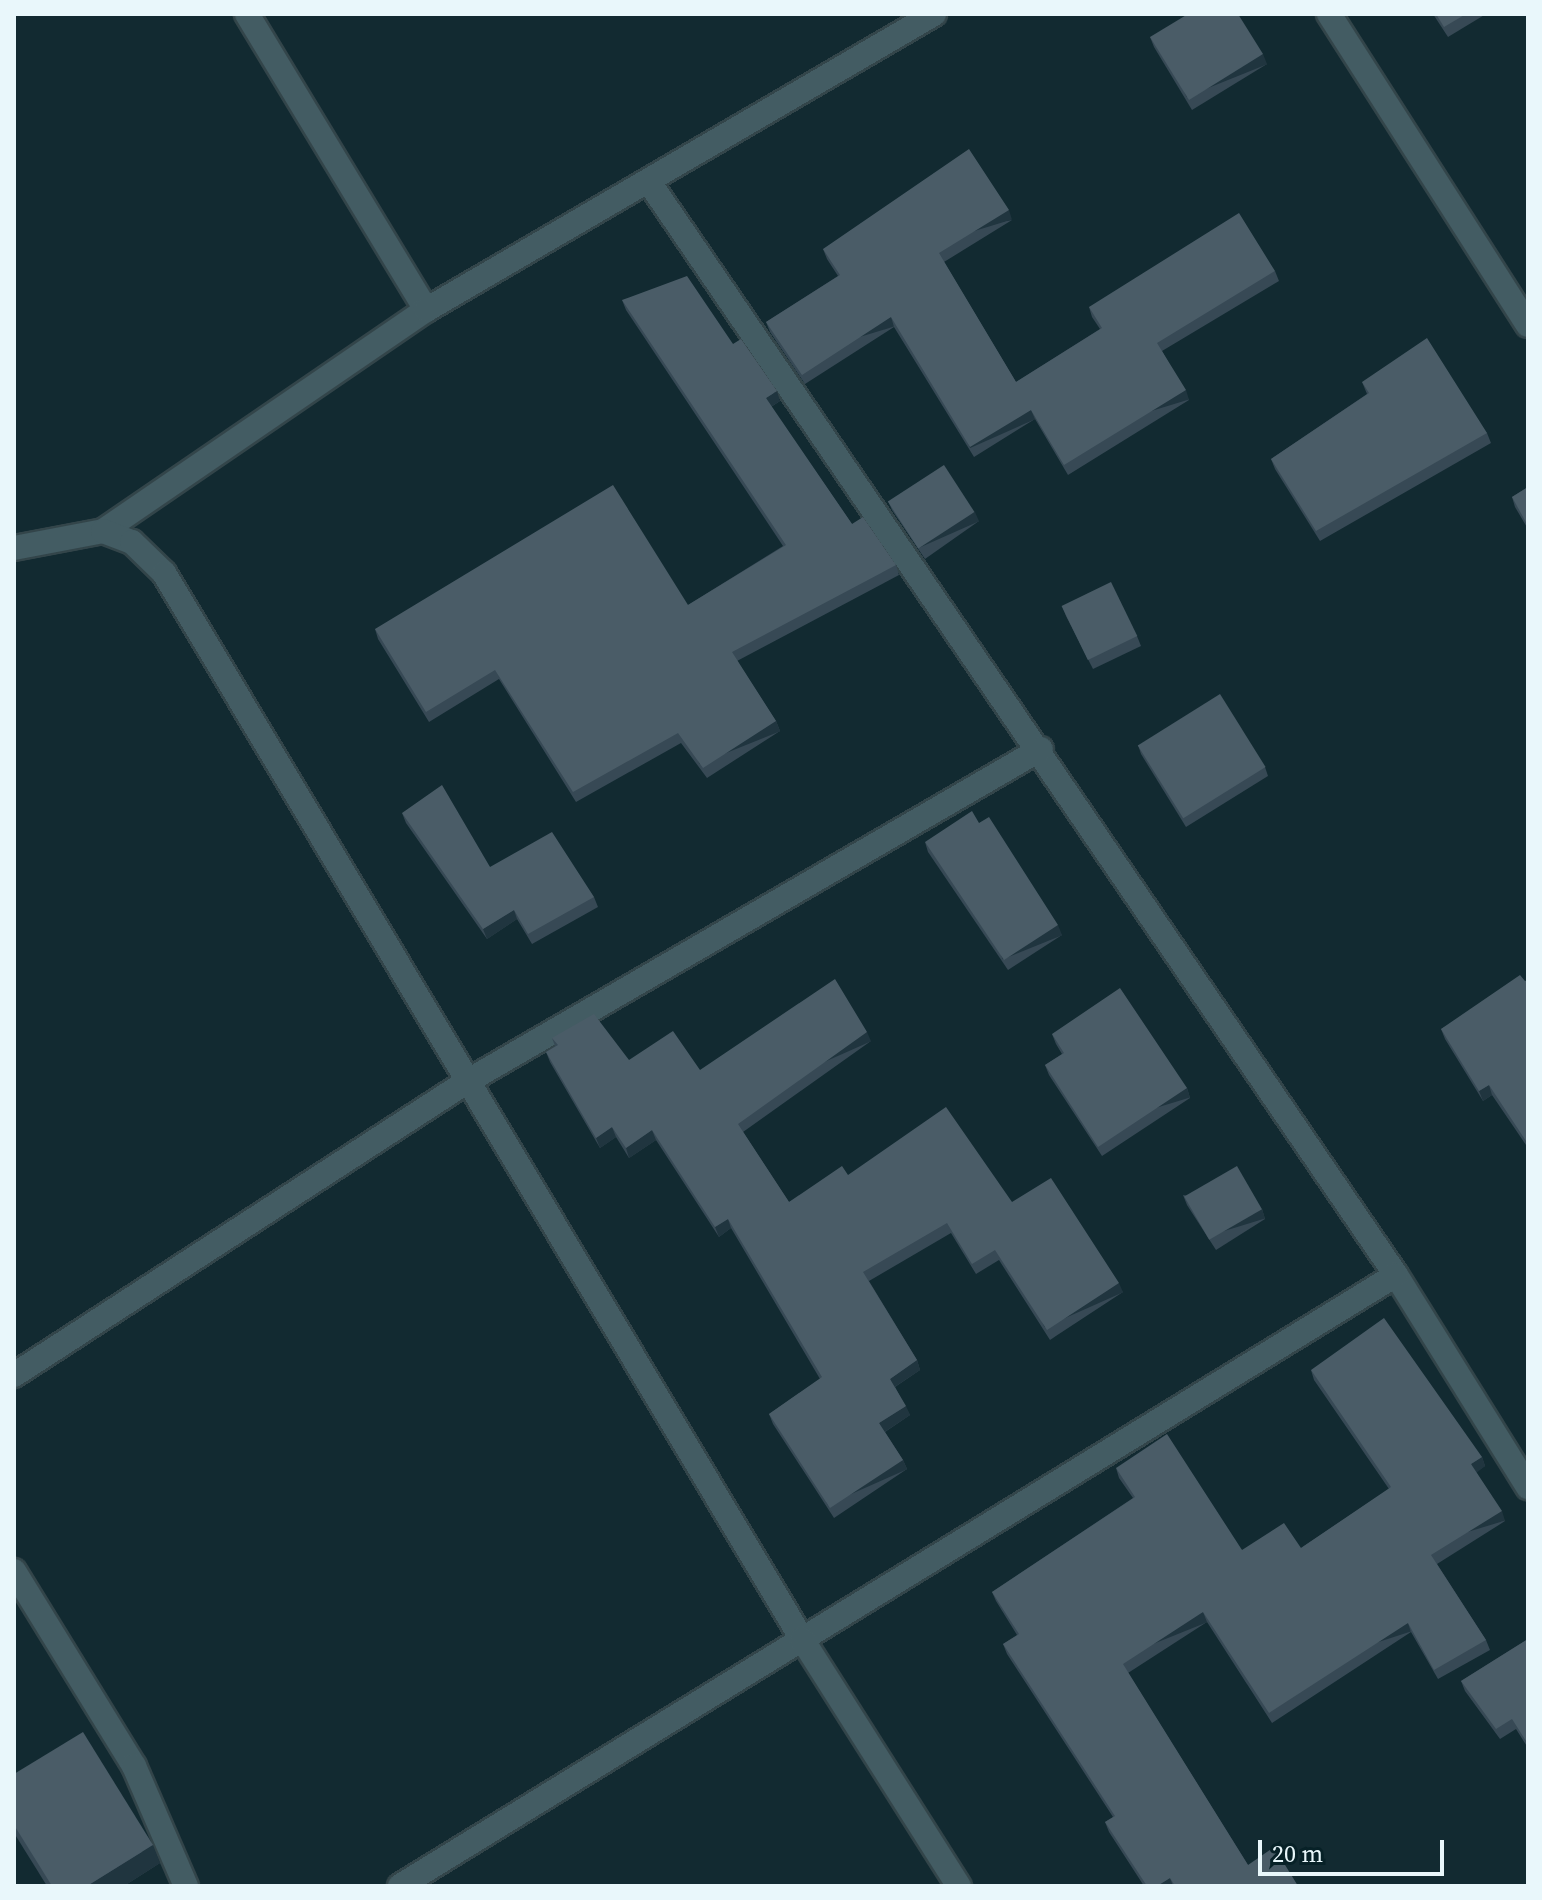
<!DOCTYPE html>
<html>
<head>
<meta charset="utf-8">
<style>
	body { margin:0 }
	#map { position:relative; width:1542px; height:1900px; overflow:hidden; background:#122a31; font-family:"Source Serif 4",serif }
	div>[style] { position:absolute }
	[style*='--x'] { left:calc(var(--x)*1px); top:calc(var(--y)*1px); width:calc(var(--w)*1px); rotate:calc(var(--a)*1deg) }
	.roads { filter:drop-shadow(2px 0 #33454a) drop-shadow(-2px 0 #33454a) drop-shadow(0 2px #33454a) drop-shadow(0 -2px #33454a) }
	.street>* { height:24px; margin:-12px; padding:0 12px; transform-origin:12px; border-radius:12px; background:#435c63 }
	.secondary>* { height:24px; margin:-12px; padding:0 12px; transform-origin:12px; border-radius:12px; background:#435c63 }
	.wall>* { inset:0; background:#374955 }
	.shaded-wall>* { inset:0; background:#20353f; transform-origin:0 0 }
	.building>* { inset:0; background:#4a5c67; transform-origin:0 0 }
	span { translate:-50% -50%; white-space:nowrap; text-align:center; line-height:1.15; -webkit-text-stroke:6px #072127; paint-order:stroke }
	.frame { position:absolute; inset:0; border:16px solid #e9f7fb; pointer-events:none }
	.scale { position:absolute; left:1258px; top:1840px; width:186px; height:36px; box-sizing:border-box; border:4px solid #e9f7fb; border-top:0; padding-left:10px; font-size:24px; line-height:28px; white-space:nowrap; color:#e9f7fb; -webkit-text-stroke:6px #072127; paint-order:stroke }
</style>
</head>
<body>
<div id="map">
	<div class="roads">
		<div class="street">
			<div style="--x:247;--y:14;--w:346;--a:58.8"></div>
			<div style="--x:1329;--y:14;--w:369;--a:57.4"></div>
			<div style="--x:651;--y:185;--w:1320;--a:55.65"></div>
			<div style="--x:1396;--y:1275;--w:250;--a:58.1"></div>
			<div style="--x:103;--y:531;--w:391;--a:-34.4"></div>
			<div style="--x:426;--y:310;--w:588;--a:-30.23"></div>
			<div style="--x:14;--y:1375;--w:541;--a:-32.93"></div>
			<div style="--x:468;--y:1081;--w:662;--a:-30.09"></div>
			<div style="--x:14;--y:1571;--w:229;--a:58.4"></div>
			<div style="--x:134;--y:1766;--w:131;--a:66.6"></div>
			<div style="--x:400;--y:1886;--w:1168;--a:-31.53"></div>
		</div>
		<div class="secondary">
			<div style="--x:14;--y:548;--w:91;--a:-10.8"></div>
			<div style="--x:103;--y:531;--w:31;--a:21"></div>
			<div style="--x:132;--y:542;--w:45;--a:44.1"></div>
			<div style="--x:164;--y:573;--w:1242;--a:59.1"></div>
			<div style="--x:802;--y:1639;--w:293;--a:57.6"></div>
		</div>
	</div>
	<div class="wall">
		<div style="clip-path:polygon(1433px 14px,1486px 14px,1448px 37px)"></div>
		<div style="clip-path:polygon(1150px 37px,1267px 64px,1192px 110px,1154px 47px)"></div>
		<div style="clip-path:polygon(1012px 220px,944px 262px,1016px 382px,1100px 329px,1092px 317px,1089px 307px,1275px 271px,1279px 281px,1162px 351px,1189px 400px,1068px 475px,1035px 419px,974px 457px,894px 327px,805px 384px,770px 332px,766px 322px,838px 276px,827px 259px,823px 249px)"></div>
		<div style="clip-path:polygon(622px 300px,733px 344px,780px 401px,771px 407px,852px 524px,896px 565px,899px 575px,737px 661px,776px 721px,780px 731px,707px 778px,681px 743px,576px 802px,499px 679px,429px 722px,378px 639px,375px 629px,688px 605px,783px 546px,626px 310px)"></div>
		<div style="clip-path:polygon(1362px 382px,1487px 433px,1491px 443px,1320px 541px,1275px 469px,1271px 459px,1367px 394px)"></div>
		<div style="clip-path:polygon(1528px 487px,1528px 529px,1515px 507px,1512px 497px)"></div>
		<div style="clip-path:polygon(888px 501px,979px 521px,925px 559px,892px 510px)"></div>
		<div style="clip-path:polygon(1062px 606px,1137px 636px,1141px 646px,1093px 669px,1066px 616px)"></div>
		<div style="clip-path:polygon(1138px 745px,1265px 767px,1268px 776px,1186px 827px,1141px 754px)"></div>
		<div style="clip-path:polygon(402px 813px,490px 867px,594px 897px,598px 907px,532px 944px,517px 919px,487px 939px,406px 823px)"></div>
		<div style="clip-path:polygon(925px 842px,1062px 935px,1008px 970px,928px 852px)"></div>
		<div style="clip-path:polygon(1528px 980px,1528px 1148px,1492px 1095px,1483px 1101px,1445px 1039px,1441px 1029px)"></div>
		<div style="clip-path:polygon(1052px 1034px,1187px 1088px,1190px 1098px,1102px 1156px,1049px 1075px,1045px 1065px,1062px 1054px,1056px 1044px)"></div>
		<div style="clip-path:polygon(552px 1038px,629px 1060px,700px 1070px,871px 1041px,743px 1132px,789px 1202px,848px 1175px,1012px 1202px,1123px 1292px,1050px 1340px,999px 1260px,976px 1274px,951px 1233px,869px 1281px,917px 1360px,920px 1370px,895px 1387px,910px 1415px,885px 1432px,903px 1460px,907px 1469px,834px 1518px,773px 1424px,769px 1414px,820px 1379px,731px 1228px,719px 1237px,656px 1140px,629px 1158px,616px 1137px,600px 1148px,550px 1062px,546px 1052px,555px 1046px)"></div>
		<div style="clip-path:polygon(1183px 1195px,1262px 1209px,1265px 1219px,1216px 1250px,1187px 1205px)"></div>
		<div style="clip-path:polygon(1311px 1370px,1482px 1457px,1485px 1466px,1476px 1472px,1505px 1521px,1437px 1564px,1486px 1640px,1490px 1650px,1438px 1679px,1411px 1632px,1272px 1723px,1207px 1622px,1128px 1673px,1248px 1865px,1298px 1886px,1144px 1886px,1109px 1832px,1105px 1822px,1113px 1817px,1007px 1654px,1003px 1644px,1017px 1635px,996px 1601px,992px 1592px,1133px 1498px,1119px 1478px,1116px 1468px,1242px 1550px,1301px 1548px,1389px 1489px,1314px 1380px)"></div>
		<div style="clip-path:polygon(1528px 1639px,1528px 1748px,1516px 1729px,1500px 1739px,1465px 1691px,1461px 1681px)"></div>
		<div style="clip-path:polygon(14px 1774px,160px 1863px,124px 1886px,47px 1886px,14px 1833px)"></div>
	</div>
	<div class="shaded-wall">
		<div style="left:1263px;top:54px;width:11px;height:87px;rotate:68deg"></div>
		<div style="left:1009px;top:210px;width:10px;height:82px;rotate:73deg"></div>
		<div style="left:891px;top:317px;width:10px;height:106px;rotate:73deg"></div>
		<div style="left:1186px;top:390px;width:10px;height:143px;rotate:73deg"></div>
		<div style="clip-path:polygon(777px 391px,780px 401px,769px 408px,766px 398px)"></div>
		<div style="left:1031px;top:410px;width:10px;height:71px;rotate:66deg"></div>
		<div style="left:975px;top:512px;width:10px;height:65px;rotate:66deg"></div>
		<div style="left:776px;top:721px;width:11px;height:87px;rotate:68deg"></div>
		<div style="clip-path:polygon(514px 910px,517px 919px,487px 939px,483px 929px)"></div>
		<div style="left:1058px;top:925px;width:11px;height:64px;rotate:68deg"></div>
		<div style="left:867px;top:1032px;width:10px;height:158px;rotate:66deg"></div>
		<div style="clip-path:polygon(1489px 1085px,1492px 1095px,1483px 1101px,1479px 1091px)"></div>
		<div style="left:1187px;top:1088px;width:10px;height:107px;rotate:73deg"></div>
		<div style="clip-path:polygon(612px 1127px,616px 1137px,600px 1148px,596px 1138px)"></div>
		<div style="clip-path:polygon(652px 1130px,656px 1140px,629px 1158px,626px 1148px)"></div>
		<div style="left:1262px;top:1209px;width:10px;height:58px;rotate:73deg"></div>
		<div style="clip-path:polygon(728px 1219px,731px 1228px,719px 1237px,715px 1227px)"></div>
		<div style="left:1119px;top:1283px;width:10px;height:86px;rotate:66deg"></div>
		<div style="clip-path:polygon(917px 1360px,920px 1370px,893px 1388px,890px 1379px)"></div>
		<div style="clip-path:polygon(906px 1406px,910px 1415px,883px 1433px,879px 1423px)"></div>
		<div style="clip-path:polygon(1482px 1457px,1485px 1466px,1475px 1474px,1471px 1464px)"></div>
		<div style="left:903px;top:1460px;width:10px;height:87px;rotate:66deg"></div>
		<div style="left:1502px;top:1511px;width:10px;height:84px;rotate:73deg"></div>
		<div style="left:1203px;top:1612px;width:11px;height:95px;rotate:68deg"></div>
		<div style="left:1408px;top:1623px;width:9px;height:166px;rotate:72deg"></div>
		<div style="clip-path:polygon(153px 1845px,160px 1863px,124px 1886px,87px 1886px)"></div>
		<div style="clip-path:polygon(1170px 1878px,1173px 1886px,1157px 1886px)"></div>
	</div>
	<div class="building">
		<div style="clip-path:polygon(1188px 14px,1238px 14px,1263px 54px,1189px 100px,1150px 37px)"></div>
		<div style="clip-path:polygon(1436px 14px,1466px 14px,1444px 27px)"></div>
		<div style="clip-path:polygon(969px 149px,1009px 210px,939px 253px,1016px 382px,1102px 328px,1089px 307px,1239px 213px,1275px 271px,1157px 343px,1186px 390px,1064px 465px,1031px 410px,970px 447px,891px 317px,802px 375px,766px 322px,840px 275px,823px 249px)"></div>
		<div style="clip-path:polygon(687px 276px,733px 344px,741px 339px,777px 391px,766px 398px,852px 524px,863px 517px,896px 565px,732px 652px,776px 721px,703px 768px,678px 733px,573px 792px,495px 670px,426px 712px,375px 629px,613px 485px,688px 605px,786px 545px,622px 300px)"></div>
		<div style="clip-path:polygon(1427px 338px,1487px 433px,1316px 531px,1271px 459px,1369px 393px,1362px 382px)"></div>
		<div style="left:944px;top:465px;width:56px;height:67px;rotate:57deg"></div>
		<div style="clip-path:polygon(1528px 487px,1528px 526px,1512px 497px)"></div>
		<div style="left:1111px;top:582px;width:60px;height:55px;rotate:64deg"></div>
		<div style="left:1220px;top:694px;width:86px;height:97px;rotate:58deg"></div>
		<div style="clip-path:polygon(442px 785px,490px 867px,552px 832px,594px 897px,528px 934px,514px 910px,483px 929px,402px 813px)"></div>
		<div style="clip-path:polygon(972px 811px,979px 823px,989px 817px,1058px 925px,1004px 960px,925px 842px)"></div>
		<div style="clip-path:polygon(1520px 975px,1525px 981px,1528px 980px,1528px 1144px,1489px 1085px,1479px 1091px,1441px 1029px)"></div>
		<div style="clip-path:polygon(835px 979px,867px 1032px,738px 1124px,789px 1202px,842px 1166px,848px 1175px,946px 1107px,1012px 1202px,1051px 1178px,1119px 1283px,1047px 1330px,995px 1250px,972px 1264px,947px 1223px,863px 1272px,917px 1360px,890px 1379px,906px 1406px,879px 1423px,903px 1460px,830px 1508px,769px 1414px,822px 1377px,728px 1219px,715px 1227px,652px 1130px,626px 1148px,612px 1127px,596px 1138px,546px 1052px,558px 1045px,552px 1038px,594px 1014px,629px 1060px,673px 1031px,700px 1070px)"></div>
		<div style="clip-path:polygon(1120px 988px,1187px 1088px,1098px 1147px,1045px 1065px,1064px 1053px,1052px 1034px)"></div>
		<div style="left:1237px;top:1166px;width:50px;height:61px;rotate:60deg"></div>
		<div style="clip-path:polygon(1384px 1318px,1482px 1457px,1471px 1464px,1502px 1511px,1431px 1555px,1486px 1640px,1434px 1670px,1408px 1623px,1269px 1713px,1203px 1612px,1123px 1664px,1248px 1865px,1274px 1847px,1298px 1886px,1175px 1886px,1170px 1878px,1157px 1886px,1147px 1886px,1105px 1822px,1115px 1816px,1003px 1644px,1019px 1634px,992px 1592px,1135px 1497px,1116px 1468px,1167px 1434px,1242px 1550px,1284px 1523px,1301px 1548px,1391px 1487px,1311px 1370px)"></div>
		<div style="clip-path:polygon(1528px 1639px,1528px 1744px,1512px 1719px,1496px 1729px,1461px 1681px)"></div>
		<div style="clip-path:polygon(83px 1732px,153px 1845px,87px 1886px,52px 1886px,14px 1825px,14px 1774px)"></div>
	</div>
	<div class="frame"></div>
	<div class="scale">20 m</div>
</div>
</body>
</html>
